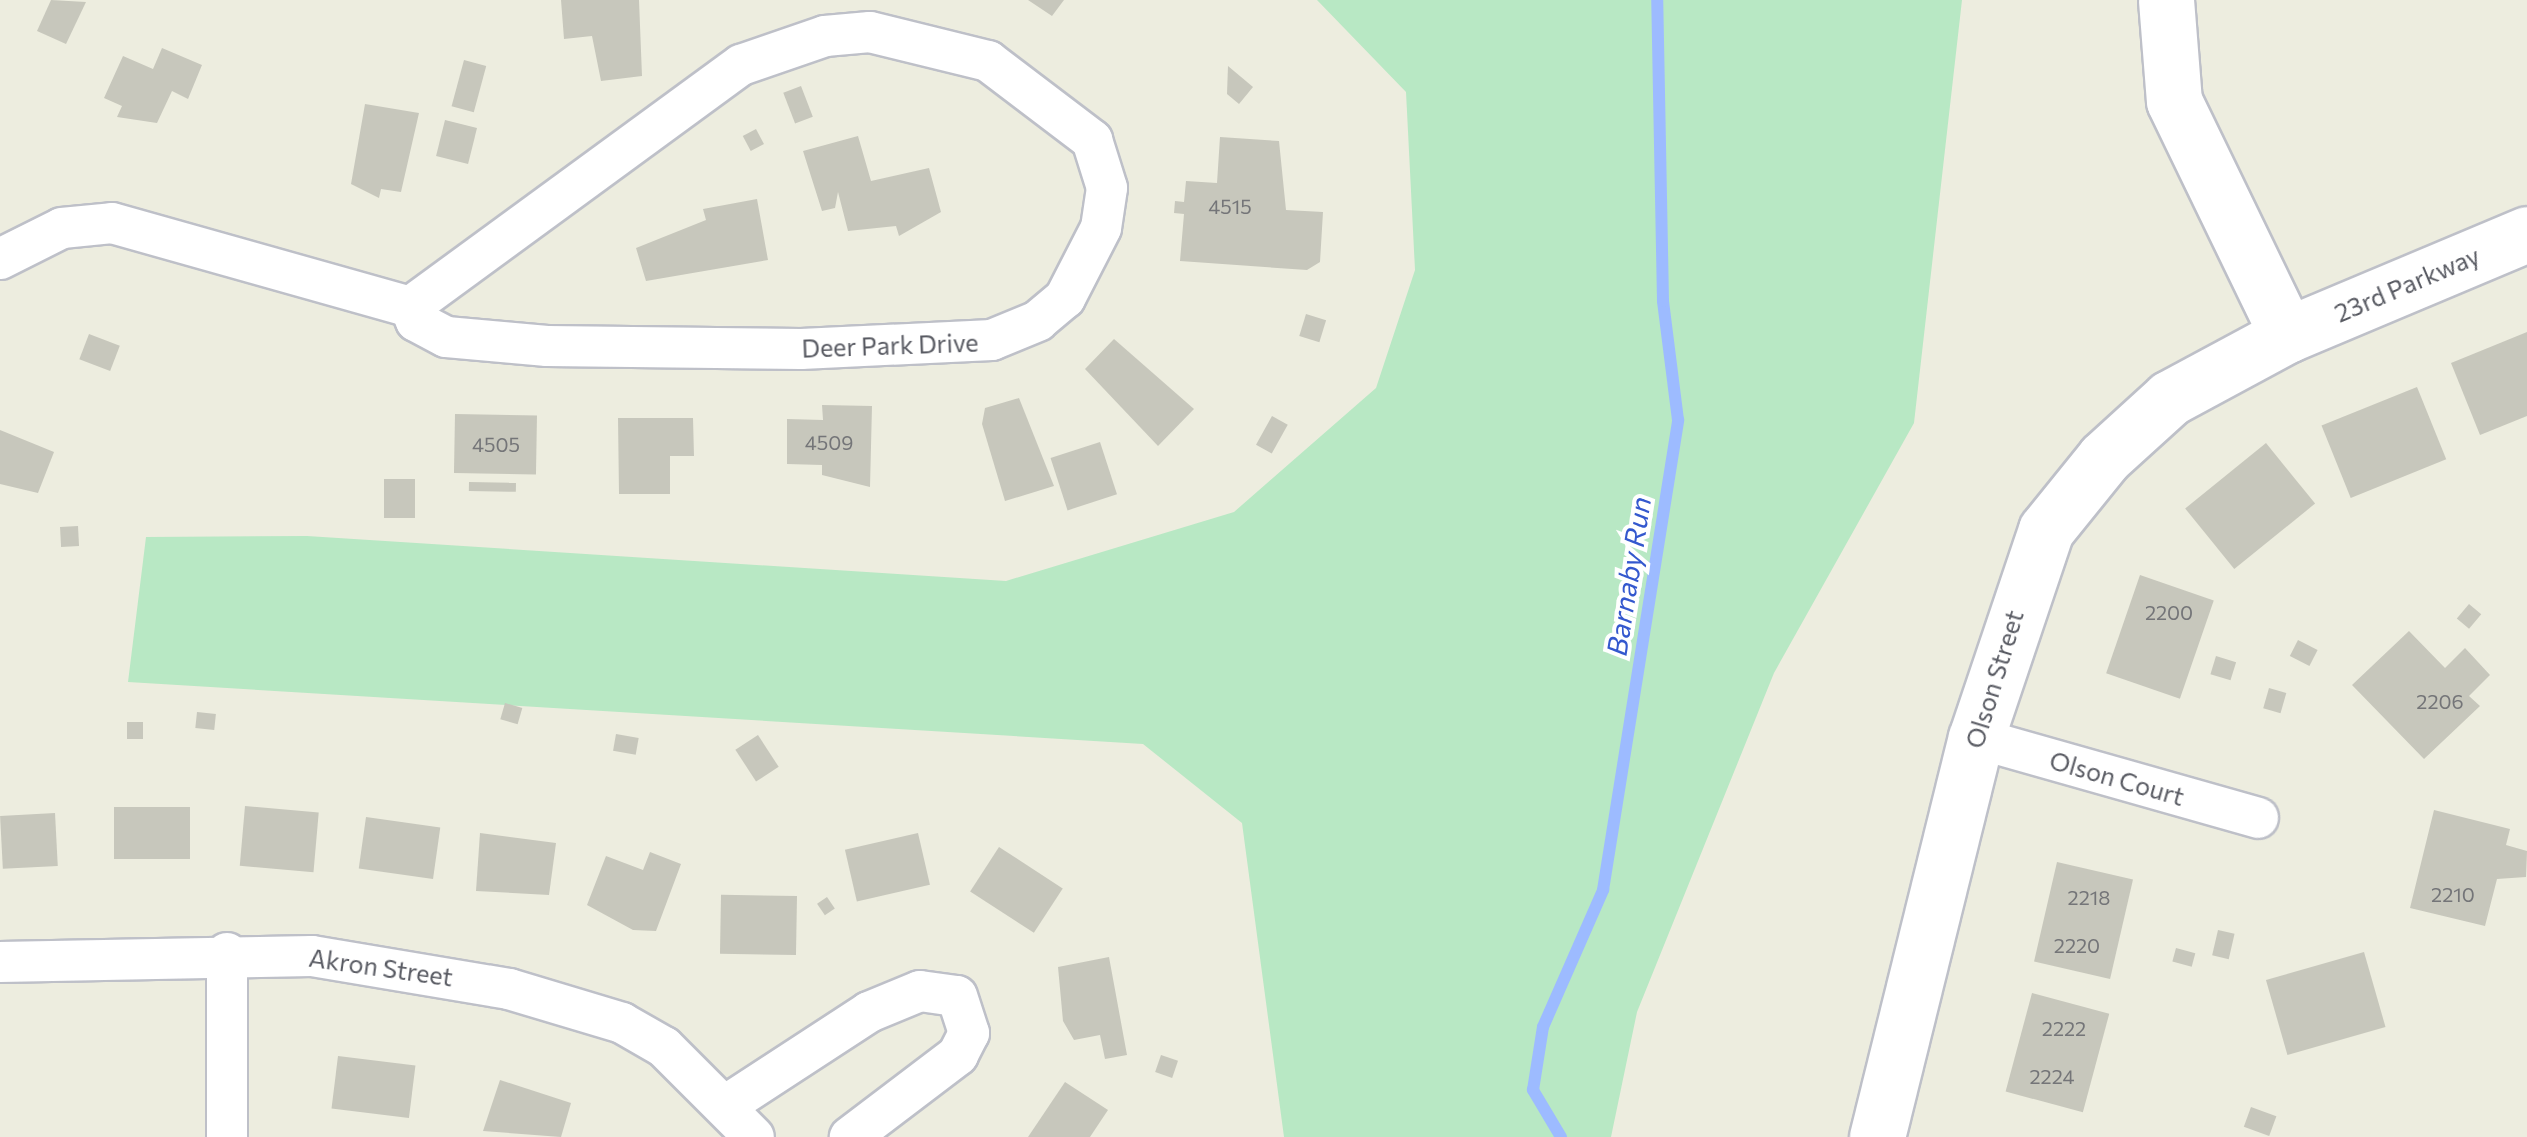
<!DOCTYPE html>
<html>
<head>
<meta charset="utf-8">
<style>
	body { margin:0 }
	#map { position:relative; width:2527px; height:1137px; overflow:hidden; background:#ededdf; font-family:Commissioner,sans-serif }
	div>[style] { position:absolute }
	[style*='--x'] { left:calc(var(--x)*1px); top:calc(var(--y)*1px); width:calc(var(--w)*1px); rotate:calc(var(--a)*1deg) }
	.green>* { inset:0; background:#b8e8c4 }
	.stream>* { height:12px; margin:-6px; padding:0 6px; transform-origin:6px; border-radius:6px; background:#9dbbff }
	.building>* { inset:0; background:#c7c7bc; transform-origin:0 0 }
	.roads { filter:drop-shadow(2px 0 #bec0c8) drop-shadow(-2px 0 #bec0c8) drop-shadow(0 2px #bec0c8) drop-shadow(0 -2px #bec0c8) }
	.street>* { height:40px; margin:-20px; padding:0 20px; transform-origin:20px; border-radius:20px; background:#fff }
	.secondary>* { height:55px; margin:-27.5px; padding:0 27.5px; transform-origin:27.5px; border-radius:27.5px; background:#fff }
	span { translate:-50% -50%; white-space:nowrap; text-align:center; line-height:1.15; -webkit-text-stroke:8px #fff; paint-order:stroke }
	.number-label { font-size:20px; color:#747578 }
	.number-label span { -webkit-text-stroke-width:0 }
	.street-label { font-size:25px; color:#585a62 }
	.water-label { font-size:28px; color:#3458ce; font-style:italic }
</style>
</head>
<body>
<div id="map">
	<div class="green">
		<div style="clip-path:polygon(1317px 0,1962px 0,1914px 423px,1774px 673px,1637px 1012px,1611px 1137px,1284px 1137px,1242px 823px,1143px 744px,128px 682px,146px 537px,307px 536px,1006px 581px,1234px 512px,1376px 388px,1415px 270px,1406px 92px)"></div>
	</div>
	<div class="stream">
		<div style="--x:1561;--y:1137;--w:55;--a:-120.8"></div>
		<div style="--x:1533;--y:1090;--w:64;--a:-81"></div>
		<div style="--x:1543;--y:1027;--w:150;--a:-66.3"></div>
		<div style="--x:1603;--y:890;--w:476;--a:-80.9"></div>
		<div style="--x:1678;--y:420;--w:120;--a:-97.2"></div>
		<div style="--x:1663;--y:301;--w:301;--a:-91.1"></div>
	</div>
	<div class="building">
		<div style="clip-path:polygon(51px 0,86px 2px,66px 44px,37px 31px)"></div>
		<div style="clip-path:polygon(561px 0,639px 0,642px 76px,601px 81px,592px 36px,564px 39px)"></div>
		<div style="clip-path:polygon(1028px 0,1064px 0,1052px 16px)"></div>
		<div style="clip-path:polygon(162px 48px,202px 65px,188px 99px,172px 91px,157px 123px,117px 117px,122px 106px,104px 98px,123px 56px,153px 69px)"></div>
		<div style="left:464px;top:60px;width:23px;height:48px;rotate:15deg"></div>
		<div style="clip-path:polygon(1228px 66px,1253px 87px,1239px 104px,1227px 94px)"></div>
		<div style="left:801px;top:86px;width:33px;height:19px;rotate:69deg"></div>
		<div style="clip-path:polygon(365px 104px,419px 113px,401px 192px,381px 189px,379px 198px,351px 184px)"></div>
		<div style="left:445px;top:120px;width:33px;height:37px;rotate:14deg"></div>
		<div style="left:756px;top:129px;width:17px;height:15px;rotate:62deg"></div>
		<div style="clip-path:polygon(858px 136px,871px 181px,929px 168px,941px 212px,899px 236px,896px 226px,848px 231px,838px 192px,835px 208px,822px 211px,803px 151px)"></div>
		<div style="clip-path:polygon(1220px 137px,1279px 141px,1286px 210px,1323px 212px,1320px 262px,1307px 270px,1180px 261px,1184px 214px,1174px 213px,1175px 201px,1184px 202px,1186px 181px,1217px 183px)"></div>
		<div style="clip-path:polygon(757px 199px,768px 260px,646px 281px,636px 248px,706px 220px,703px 209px)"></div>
		<div style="left:1306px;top:314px;width:21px;height:23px;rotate:17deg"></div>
		<div style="clip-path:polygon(2527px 332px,2527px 416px,2480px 435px,2451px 363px)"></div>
		<div style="left:89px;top:334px;width:33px;height:27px;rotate:21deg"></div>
		<div style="clip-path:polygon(1114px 339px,1194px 409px,1158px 446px,1085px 369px)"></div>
		<div style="left:2417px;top:387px;width:78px;height:103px;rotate:68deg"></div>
		<div style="clip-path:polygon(1019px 398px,1054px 486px,1005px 501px,982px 424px,985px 408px)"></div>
		<div style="clip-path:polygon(822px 405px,872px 406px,870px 487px,822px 475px,822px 465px,787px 464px,787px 419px,823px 420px)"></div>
		<div style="left:455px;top:414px;width:82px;height:59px;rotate:1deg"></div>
		<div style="left:1272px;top:416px;width:18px;height:33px;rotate:29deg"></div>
		<div style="clip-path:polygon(618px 418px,693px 418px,694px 456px,670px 456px,670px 494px,619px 494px)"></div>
		<div style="clip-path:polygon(0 430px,54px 452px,38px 493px,0 484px)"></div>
		<div style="left:1100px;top:442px;width:55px;height:52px;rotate:72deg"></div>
		<div style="left:2266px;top:443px;width:78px;height:104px;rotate:51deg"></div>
		<div style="left:384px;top:479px;width:31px;height:39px"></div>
		<div style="left:469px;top:482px;width:47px;height:9px;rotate:1deg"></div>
		<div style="left:78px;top:526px;width:20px;height:18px;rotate:87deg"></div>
		<div style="left:2140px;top:575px;width:78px;height:104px;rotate:19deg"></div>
		<div style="left:2469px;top:604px;width:16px;height:19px;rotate:40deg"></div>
		<div style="clip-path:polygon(2409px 631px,2445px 668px,2465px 648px,2490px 675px,2469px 696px,2480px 706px,2424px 759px,2352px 685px)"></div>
		<div style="left:2298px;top:640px;width:22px;height:18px;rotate:27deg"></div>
		<div style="left:2216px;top:656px;width:21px;height:19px;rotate:17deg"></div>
		<div style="left:2269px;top:688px;width:18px;height:21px;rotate:16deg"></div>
		<div style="left:505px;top:703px;width:18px;height:17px;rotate:16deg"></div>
		<div style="left:197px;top:712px;width:19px;height:16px;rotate:6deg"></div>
		<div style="left:127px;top:722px;width:16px;height:17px"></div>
		<div style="left:616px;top:734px;width:23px;height:17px;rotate:10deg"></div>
		<div style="left:758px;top:735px;width:38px;height:27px;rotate:57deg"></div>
		<div style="left:245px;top:806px;width:74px;height:60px;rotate:5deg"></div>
		<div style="left:190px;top:807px;width:52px;height:76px;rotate:90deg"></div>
		<div style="clip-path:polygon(2434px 810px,2510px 829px,2506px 845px,2527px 851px,2526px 877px,2497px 879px,2485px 926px,2410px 908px)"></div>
		<div style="left:55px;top:813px;width:53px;height:55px;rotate:87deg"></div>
		<div style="left:366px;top:817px;width:75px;height:52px;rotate:8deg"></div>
		<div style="clip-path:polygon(480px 833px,556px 843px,549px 895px,476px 891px)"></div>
		<div style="left:918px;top:833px;width:53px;height:75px;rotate:77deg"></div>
		<div style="left:999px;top:847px;width:76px;height:53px;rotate:33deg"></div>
		<div style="clip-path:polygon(650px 852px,681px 864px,656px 931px,633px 930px,587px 905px,606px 856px,643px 870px)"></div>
		<div style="left:2057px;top:862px;width:78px;height:102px;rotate:13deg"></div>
		<div style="left:797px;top:896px;width:59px;height:76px;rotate:91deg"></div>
		<div style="left:827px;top:897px;width:14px;height:12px;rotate:56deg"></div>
		<div style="left:2218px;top:930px;width:17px;height:26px;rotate:13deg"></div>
		<div style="left:2176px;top:948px;width:20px;height:14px;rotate:15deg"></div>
		<div style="left:2364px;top:952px;width:78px;height:102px;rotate:74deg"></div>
		<div style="clip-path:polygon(1109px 957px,1127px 1055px,1105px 1059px,1100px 1035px,1074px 1040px,1063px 1021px,1058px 967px)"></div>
		<div style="left:2032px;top:993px;width:80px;height:102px;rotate:15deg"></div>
		<div style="left:1161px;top:1055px;width:18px;height:18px;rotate:19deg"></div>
		<div style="left:338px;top:1056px;width:78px;height:53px;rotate:7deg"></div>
		<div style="clip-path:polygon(500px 1080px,571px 1103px,561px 1137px,483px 1131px)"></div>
		<div style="clip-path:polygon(1065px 1082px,1108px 1110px,1090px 1137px,1028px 1137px)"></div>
		<div style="left:2251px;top:1107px;width:27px;height:21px;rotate:20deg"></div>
	</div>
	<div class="roads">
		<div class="street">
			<div style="--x:870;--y:32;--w:122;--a:13.8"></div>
			<div style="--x:988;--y:61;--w:131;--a:37.2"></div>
			<div style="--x:1092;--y:140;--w:50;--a:72.6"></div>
			<div style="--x:1107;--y:188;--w:40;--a:98.5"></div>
			<div style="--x:1101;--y:228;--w:79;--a:117.2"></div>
			<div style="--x:1065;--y:298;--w:35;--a:140"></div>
			<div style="--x:1038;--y:321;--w:50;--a:157.6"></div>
			<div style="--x:992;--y:340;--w:191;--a:177.3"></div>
			<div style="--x:801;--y:349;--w:254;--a:-179.3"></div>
			<div style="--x:547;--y:346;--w:101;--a:-174.9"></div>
			<div style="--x:446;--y:337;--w:34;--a:-152"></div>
			<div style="--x:416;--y:321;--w:15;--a:-113"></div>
			<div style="--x:410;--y:307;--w:410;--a:-36.2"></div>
			<div style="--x:741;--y:65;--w:89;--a:-19"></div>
			<div style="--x:825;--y:36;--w:45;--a:-5.1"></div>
			<div style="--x:0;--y:259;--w:69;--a:-26.6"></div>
			<div style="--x:62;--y:228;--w:50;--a:-5.7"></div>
			<div style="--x:112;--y:223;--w:310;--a:15.7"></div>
			<div style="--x:1976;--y:738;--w:293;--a:15.8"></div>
			<div style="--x:0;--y:962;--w:312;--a:-1.1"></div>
			<div style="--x:312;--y:956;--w:200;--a:9.5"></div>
			<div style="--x:509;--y:989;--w:118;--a:16.7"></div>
			<div style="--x:622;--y:1023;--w:48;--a:29.7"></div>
			<div style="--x:664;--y:1047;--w:127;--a:45"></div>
			<div style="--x:728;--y:1104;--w:168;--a:-33.1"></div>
			<div style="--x:869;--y:1012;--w:55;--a:-22.4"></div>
			<div style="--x:920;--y:991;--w:37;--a:8"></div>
			<div style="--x:957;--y:996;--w:39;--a:72"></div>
			<div style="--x:969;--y:1033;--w:25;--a:117"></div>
			<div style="--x:958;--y:1055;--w:136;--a:142.8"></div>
			<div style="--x:227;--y:1137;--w:184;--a:-90"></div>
		</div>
		<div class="secondary">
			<div style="--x:2166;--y:0;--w:101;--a:85.5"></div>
			<div style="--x:2174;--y:101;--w:260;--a:64.2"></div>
			<div style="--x:1877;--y:1137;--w:411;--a:-76.1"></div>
			<div style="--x:1976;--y:738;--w:219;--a:-71.4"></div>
			<div style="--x:2046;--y:530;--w:92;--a:-51.1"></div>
			<div style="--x:2104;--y:458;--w:89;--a:-42.3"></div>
			<div style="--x:2170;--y:398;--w:133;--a:-28.3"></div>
			<div style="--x:2287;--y:335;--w:260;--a:-22.8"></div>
		</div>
	</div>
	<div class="number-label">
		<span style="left:1230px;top:206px">4515</span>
		<span style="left:829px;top:442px">4509</span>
		<span style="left:496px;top:444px">4505</span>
		<span style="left:2169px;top:612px">2200</span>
		<span style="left:2440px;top:701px">2206</span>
		<span style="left:2453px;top:894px">2210</span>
		<span style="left:2089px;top:897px">2218</span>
		<span style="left:2077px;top:945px">2220</span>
		<span style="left:2064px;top:1028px">2222</span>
		<span style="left:2052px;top:1076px">2224</span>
	</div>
	<div class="street-label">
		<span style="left:2407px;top:284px;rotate:-23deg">23rd Parkway</span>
		<span style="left:890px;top:345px;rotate:-2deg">Deer Park Drive</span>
		<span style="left:1994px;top:679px;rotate:-73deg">Olson Street</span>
		<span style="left:2117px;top:778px;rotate:16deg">Olson Court</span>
		<span style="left:381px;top:967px;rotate:8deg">Akron Street</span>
	</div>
	<div class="water-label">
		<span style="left:1628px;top:576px;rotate:-81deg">Barnaby Run</span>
	</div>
</div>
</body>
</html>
